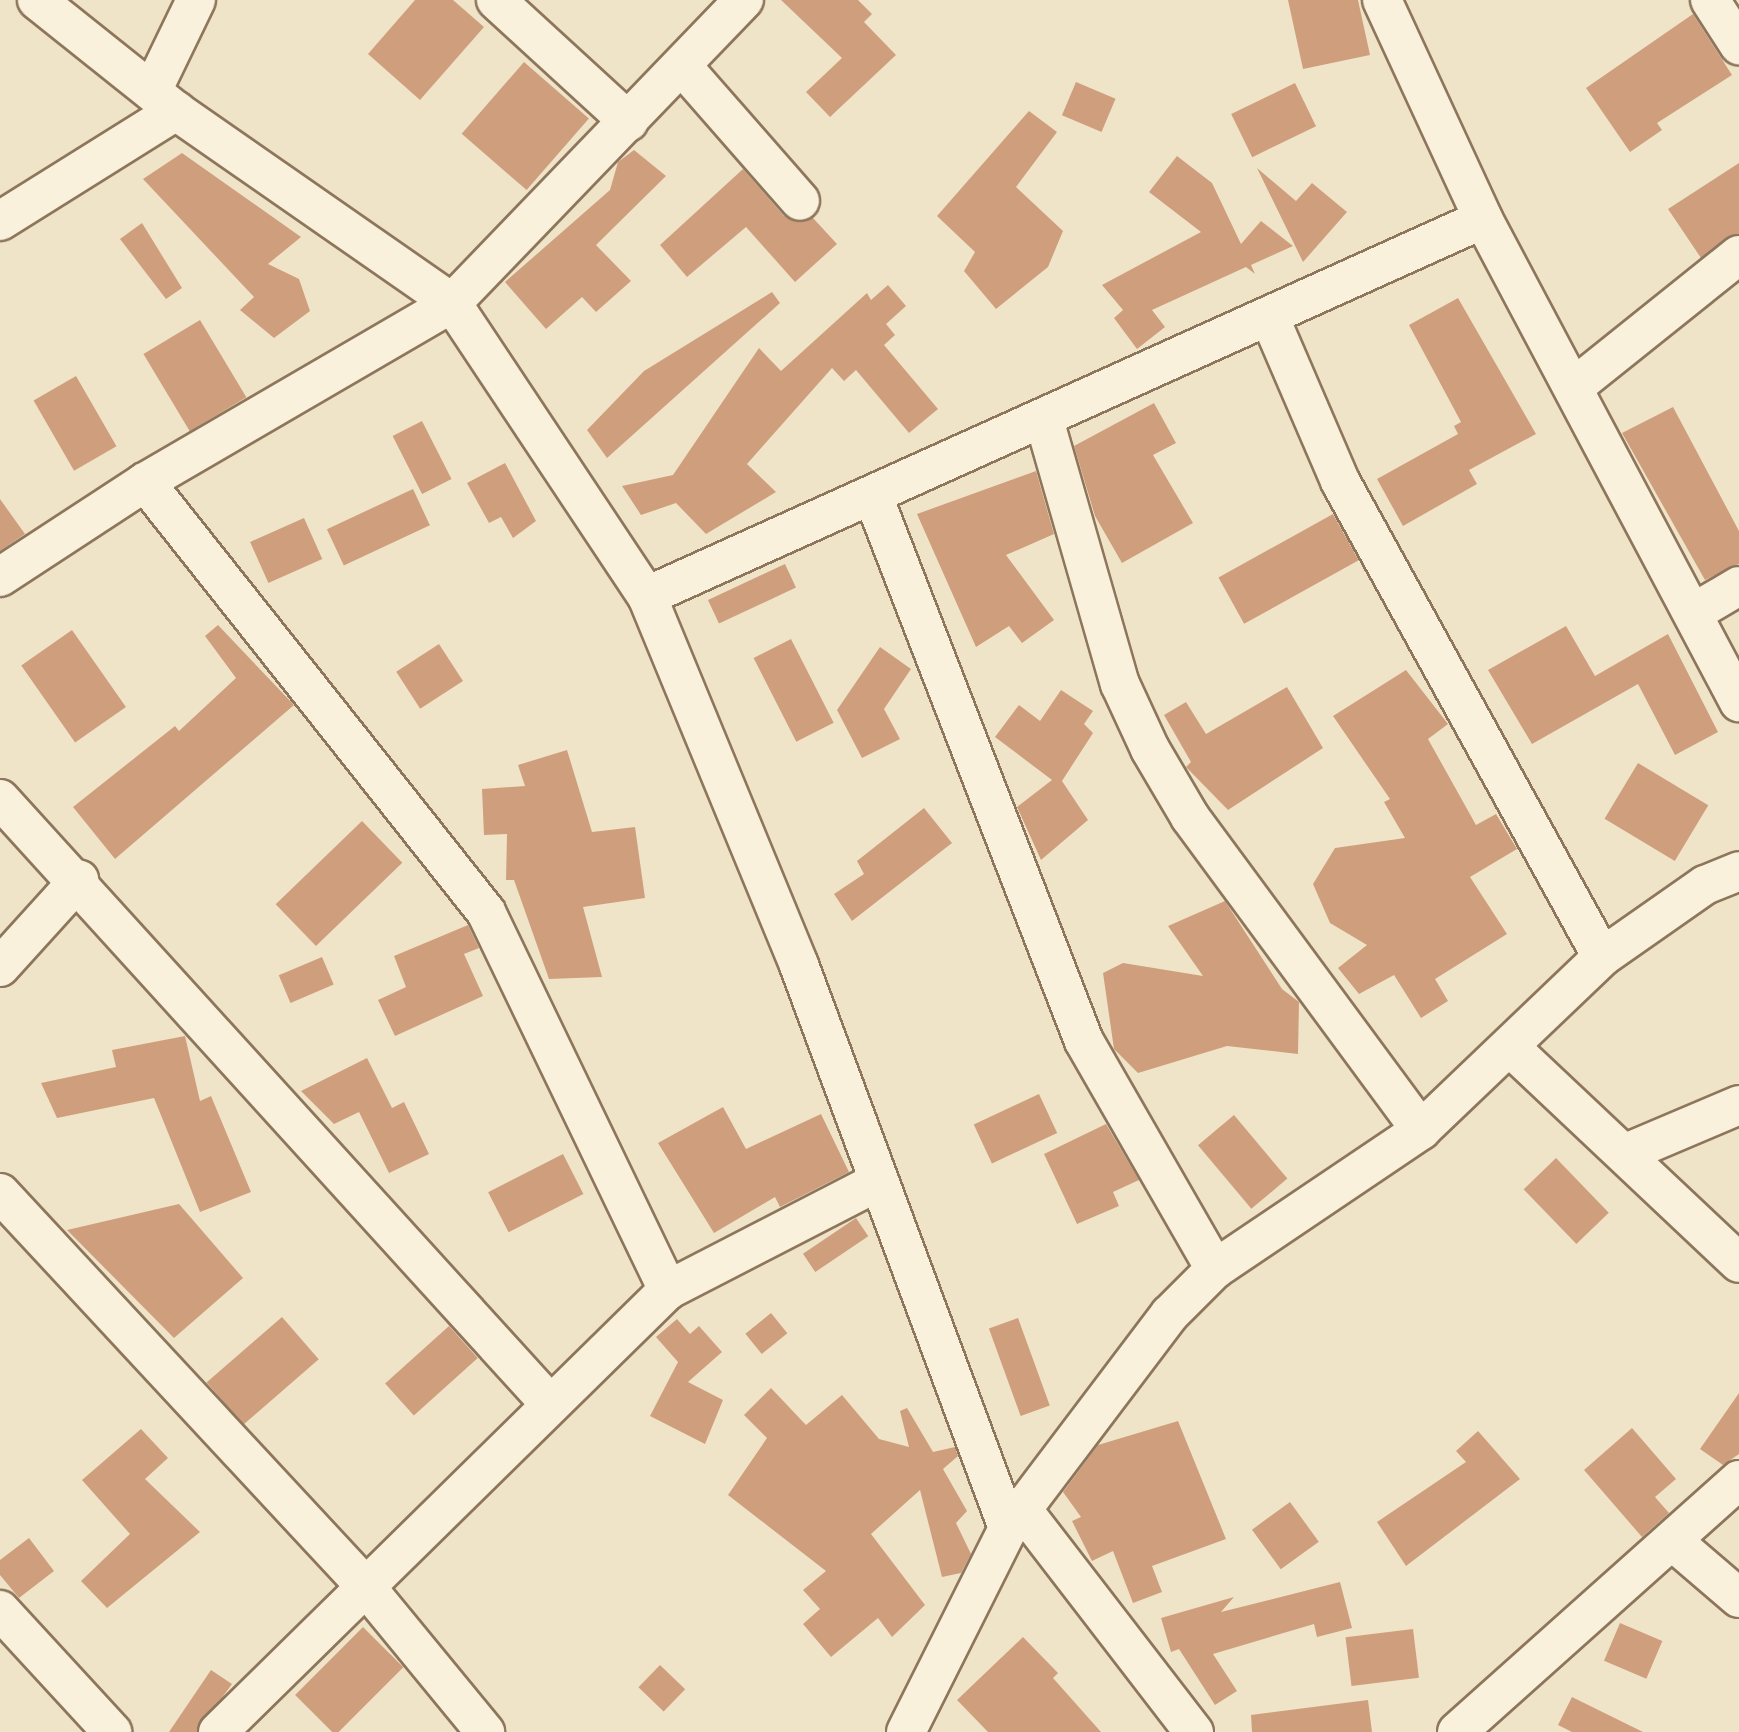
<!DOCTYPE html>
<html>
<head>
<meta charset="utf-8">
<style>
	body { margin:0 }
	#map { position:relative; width:1739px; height:1732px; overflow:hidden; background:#f0e4c8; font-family:"Crimson Pro",serif }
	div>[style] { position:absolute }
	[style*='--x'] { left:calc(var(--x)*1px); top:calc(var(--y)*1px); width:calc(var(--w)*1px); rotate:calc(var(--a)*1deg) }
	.building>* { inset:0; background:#cf9f7d; transform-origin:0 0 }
	.roads { filter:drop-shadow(2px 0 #8d765c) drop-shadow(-2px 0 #8d765c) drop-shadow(0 2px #8d765c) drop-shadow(0 -2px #8d765c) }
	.street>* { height:38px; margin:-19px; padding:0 19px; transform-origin:19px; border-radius:19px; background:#faf1dc }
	span { translate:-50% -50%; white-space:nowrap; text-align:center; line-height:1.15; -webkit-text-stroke:7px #f7eed8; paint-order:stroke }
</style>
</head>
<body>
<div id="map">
	<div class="building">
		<div style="clip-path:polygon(415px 0,453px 0,484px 27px,420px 100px,368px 54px)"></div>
		<div style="clip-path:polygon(781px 0,858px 0,872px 14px,864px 22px,896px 55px,830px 117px,806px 92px,842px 58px)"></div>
		<div style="clip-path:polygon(1288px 0,1358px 0,1370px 55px,1303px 69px)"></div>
		<div style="clip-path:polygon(1693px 14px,1732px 75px,1657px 123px,1662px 130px,1630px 152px,1586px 88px)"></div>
		<div style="left:524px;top:62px;width:86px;height:95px;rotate:41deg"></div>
		<div style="left:1076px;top:82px;width:43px;height:36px;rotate:23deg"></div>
		<div style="left:1295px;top:83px;width:48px;height:71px;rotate:64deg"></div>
		<div style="clip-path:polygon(1029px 111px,1057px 132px,1016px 187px,1063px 231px,1048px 267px,996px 309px,964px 271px,975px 252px,937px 216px)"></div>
		<div style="clip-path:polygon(634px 150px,666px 176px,596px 245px,631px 281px,596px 312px,582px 297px,546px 329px,505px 282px,610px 190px,618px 162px)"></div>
		<div style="clip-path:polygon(182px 153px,301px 237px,268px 264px,299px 279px,310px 311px,274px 338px,240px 310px,254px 297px,143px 179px)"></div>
		<div style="clip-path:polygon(1177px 156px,1212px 183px,1241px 244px,1261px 221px,1293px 246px,1251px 265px,1255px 274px,1246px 267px,1152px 310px,1165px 327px,1137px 349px,1114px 318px,1123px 310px,1102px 285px,1201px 232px,1149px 192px)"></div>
		<div style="clip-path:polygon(1739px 163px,1739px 234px,1701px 258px,1668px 209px)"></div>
		<div style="clip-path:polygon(1257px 168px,1296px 201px,1312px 183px,1347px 212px,1303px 262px)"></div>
		<div style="clip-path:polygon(743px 169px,784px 216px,813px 218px,837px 244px,795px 282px,746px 227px,687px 277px,660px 245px)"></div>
		<div style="clip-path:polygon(142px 223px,182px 288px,166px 299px,120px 239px)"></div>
		<div style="clip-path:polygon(888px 285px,906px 306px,886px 324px,895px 335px,884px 345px,938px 409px,909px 433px,856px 370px,844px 381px,832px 368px,747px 464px,776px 492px,706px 534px,676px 503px,641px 515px,622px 486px,673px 475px,759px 348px,781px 371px,867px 293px,871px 300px)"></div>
		<div style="clip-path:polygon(772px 292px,780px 303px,607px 458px,587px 430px,644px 371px)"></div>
		<div style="clip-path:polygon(1458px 298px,1536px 434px,1469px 470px,1477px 484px,1403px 526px,1377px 479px,1458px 434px,1454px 426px,1461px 422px,1409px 325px)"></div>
		<div style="left:200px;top:320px;width:90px;height:66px;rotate:59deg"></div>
		<div style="left:76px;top:376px;width:81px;height:49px;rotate:60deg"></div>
		<div style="clip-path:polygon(1154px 403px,1176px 443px,1153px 455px,1193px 523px,1122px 563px,1095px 516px,1074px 446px)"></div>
		<div style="clip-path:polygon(1673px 407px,1739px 531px,1739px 564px,1705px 580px,1622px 433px)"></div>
		<div style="left:422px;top:421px;width:65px;height:33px;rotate:63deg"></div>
		<div style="clip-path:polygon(505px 463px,536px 521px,513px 538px,501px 517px,489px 523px,467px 483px)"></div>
		<div style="clip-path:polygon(1036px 471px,1054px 534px,1006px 555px,1054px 620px,1022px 643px,1009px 626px,976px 647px,917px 514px)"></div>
		<div style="left:413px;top:489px;width:40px;height:95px;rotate:65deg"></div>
		<div style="clip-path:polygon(0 499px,25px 534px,0 551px)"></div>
		<div style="left:1333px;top:514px;width:53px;height:131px;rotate:61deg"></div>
		<div style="left:304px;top:518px;width:45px;height:59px;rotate:66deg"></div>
		<div style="left:785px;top:564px;width:26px;height:85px;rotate:65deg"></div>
		<div style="clip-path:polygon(218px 625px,294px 705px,115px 859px,73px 807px,175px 726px,179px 731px,236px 678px,205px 636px)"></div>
		<div style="clip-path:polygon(1566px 626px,1595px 676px,1668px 634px,1718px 732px,1675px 755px,1638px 684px,1532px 744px,1488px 670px)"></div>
		<div style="left:72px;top:630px;width:94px;height:62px;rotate:55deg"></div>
		<div style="left:791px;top:639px;width:94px;height:42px;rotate:63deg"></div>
		<div style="left:439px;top:644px;width:44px;height:51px;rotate:57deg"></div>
		<div style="clip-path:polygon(880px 647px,911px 669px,884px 709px,900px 739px,862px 758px,837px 710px)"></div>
		<div style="clip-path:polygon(1406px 670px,1448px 724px,1428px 739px,1476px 825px,1496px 814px,1517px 849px,1470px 877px,1507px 934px,1435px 979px,1448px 1001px,1421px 1018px,1394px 975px,1359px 994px,1338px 968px,1367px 945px,1330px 923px,1313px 884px,1335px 848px,1405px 838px,1384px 802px,1390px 799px,1333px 716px)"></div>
		<div style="clip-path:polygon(1287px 687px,1323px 748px,1228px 810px,1186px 767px,1191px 762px,1164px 715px,1186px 702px,1206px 734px)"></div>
		<div style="clip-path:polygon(1061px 690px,1093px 711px,1084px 724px,1093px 733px,1062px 781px,1088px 820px,1041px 860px,1017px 807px,1052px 780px,995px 737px,1019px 705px,1040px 721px)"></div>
		<div style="clip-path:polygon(567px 750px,592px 832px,635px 827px,645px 898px,583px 907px,602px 977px,549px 979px,514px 880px,506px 880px,507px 834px,484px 835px,482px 789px,525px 786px,518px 765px)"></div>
		<div style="left:1638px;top:763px;width:82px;height:65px;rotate:31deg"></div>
		<div style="clip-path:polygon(924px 808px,952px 843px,852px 921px,834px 894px,864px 874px,857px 861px)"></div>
		<div style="left:362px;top:821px;width:58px;height:120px;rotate:46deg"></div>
		<div style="clip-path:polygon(1225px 901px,1282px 989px,1299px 1002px,1298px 1054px,1227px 1046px,1138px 1073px,1114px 1049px,1103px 973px,1123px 963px,1203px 976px,1168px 926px)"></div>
		<div style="clip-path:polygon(468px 925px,479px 948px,464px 954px,483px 996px,395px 1036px,378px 1000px,406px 987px,394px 956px)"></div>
		<div style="left:322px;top:957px;width:30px;height:47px;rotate:67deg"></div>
		<div style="clip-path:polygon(185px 1036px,200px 1101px,211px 1096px,251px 1192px,200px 1212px,154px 1098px,57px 1118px,41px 1083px,116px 1067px,112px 1050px)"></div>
		<div style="clip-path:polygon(367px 1058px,392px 1108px,404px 1102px,429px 1154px,389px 1173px,359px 1112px,334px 1124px,301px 1091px)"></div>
		<div style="left:1039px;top:1094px;width:43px;height:72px;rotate:65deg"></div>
		<div style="clip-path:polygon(723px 1107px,746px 1149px,821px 1114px,849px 1172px,780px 1207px,775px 1197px,714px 1233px,658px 1143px)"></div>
		<div style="left:1234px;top:1115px;width:83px;height:47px;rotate:50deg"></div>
		<div style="clip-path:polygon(1106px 1124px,1139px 1180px,1113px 1192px,1119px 1206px,1077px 1224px,1044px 1154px)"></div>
		<div style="left:563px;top:1154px;width:45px;height:84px;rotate:63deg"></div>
		<div style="left:1556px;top:1158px;width:76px;height:45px;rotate:46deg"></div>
		<div style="clip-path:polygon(179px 1204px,243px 1278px,174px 1338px,67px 1230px)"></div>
		<div style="left:856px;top:1218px;width:22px;height:64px;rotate:56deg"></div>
		<div style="left:771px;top:1313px;width:26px;height:33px;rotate:51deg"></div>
		<div style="left:282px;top:1317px;width:56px;height:100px;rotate:49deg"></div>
		<div style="left:1018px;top:1318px;width:93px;height:31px;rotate:70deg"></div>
		<div style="clip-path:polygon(677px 1319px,690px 1334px,699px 1326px,722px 1352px,688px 1382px,723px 1400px,705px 1444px,650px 1416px,678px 1362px,656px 1337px)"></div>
		<div style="left:449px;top:1326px;width:43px;height:86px;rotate:48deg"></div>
		<div style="clip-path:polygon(771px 1388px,806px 1425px,842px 1395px,879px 1439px,909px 1447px,900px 1411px,907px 1408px,933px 1452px,955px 1447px,958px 1456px,943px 1469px,967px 1511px,956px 1523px,971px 1554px,961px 1573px,942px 1577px,920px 1490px,871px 1534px,925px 1605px,892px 1637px,878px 1618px,831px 1657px,803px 1624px,820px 1609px,803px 1590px,826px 1571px,728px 1495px,767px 1438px,744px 1415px)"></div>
		<div style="clip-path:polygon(1739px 1393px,1739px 1454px,1723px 1465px,1700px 1449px)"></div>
		<div style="clip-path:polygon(1178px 1421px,1226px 1539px,1152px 1566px,1162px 1592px,1133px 1603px,1113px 1551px,1092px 1561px,1072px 1521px,1081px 1517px,1063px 1492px,1098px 1445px)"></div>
		<div style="clip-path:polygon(1632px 1428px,1676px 1479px,1655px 1497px,1669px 1513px,1642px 1537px,1584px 1470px)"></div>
		<div style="clip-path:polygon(141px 1429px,168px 1458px,145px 1479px,200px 1532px,107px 1608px,81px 1581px,130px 1534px,82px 1480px)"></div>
		<div style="clip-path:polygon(1478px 1431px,1520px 1479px,1406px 1566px,1377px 1522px,1466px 1462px,1456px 1451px)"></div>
		<div style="left:1290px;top:1502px;width:49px;height:47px;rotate:54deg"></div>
		<div style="clip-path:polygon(29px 1538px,54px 1571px,19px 1598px,0 1575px,0 1560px)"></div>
		<div style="clip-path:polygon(1340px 1582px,1352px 1628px,1317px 1637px,1314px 1624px,1213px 1654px,1237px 1691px,1215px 1705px,1179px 1649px,1171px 1652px,1161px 1618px,1234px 1597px,1221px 1612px)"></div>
		<div style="left:1620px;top:1623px;width:46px;height:41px;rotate:23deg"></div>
		<div style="left:363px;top:1627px;width:57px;height:96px;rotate:45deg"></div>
		<div style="left:1413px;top:1629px;width:49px;height:68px;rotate:83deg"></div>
		<div style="clip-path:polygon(1023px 1637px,1058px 1673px,1053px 1678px,1101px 1732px,988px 1732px,957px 1700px)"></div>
		<div style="left:660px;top:1665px;width:35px;height:31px;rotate:44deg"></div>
		<div style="clip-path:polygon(211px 1670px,232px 1684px,197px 1732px,169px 1732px)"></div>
		<div style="clip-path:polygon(1572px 1697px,1643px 1732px,1572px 1732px,1558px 1725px)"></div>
		<div style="clip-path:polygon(1368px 1700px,1372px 1732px,1252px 1732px,1251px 1715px)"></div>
	</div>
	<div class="roads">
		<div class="street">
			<div style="--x:37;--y:0;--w:178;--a:38.6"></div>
			<div style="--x:176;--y:111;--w:336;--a:34.8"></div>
			<div style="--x:452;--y:303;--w:352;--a:56.4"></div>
			<div style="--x:647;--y:596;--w:399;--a:67.6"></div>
			<div style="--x:799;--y:965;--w:601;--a:69.63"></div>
			<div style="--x:496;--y:0;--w:180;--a:42.5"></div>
			<div style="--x:1382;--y:0;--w:241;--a:65.2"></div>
			<div style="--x:1483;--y:219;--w:547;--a:62.08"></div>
			<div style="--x:1710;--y:0;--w:54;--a:57.2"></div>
			<div style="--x:682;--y:66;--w:179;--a:48.8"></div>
			<div style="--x:152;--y:91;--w:101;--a:-64.2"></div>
			<div style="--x:0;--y:221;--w:208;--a:-32"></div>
			<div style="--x:1269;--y:316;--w:180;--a:66.7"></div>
			<div style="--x:1340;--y:481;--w:543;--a:61.17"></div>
			<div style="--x:1574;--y:387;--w:211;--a:-38.7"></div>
			<div style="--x:1045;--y:423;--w:272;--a:74"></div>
			<div style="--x:1120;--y:684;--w:72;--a:65.2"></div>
			<div style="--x:1150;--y:749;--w:79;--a:59.5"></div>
			<div style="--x:1190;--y:817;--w:389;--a:53.6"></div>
			<div style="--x:145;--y:482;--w:549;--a:51.58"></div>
			<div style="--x:486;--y:912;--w:420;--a:64.3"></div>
			<div style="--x:873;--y:496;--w:584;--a:68.84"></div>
			<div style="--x:1084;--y:1041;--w:263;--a:60.1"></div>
			<div style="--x:0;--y:577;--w:173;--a:-33.2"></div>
			<div style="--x:145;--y:482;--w:355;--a:-30.2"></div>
			<div style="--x:452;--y:303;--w:421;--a:-46.1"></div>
			<div style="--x:647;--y:596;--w:917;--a:-24.27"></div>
			<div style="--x:1693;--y:613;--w:53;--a:-30.4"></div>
			<div style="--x:0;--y:799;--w:818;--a:47.73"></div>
			<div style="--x:0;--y:967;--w:118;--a:-47.8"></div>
			<div style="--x:1511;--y:1048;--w:313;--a:43.3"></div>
			<div style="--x:1626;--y:1153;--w:123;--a:-23"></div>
			<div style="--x:0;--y:1193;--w:538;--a:47.11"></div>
			<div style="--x:366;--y:1587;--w:188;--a:50.6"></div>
			<div style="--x:1022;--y:1509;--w:282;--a:52.4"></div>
			<div style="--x:1676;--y:1544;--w:83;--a:40.6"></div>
			<div style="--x:0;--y:1610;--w:166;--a:47.4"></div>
			<div style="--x:218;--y:1732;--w:631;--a:-44.49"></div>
			<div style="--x:668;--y:1290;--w:237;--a:-27.3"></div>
			<div style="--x:906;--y:1732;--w:228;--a:-63.4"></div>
			<div style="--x:1008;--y:1528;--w:268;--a:-52.9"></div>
			<div style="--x:1170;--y:1314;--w:64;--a:-45"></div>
			<div style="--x:1215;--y:1269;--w:249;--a:-34"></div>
			<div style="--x:1421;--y:1130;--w:250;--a:-43.7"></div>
			<div style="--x:1602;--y:957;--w:126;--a:-35"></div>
			<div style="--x:1705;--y:885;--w:37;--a:-22"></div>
			<div style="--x:1457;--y:1732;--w:378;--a:-41.8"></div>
		</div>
	</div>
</div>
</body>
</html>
